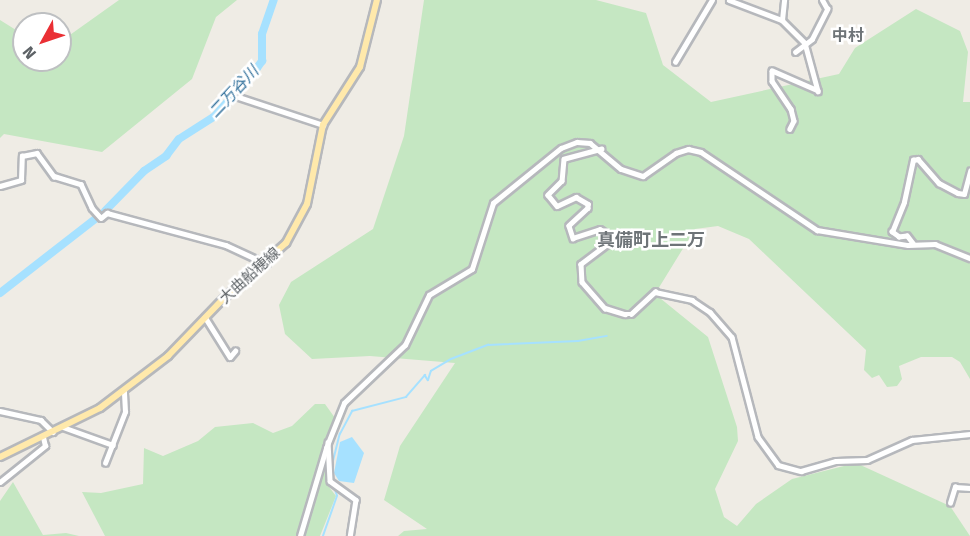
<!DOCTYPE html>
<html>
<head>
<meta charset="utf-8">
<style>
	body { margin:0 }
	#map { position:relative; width:970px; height:536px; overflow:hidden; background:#efece5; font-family:"Fira Sans","Noto Sans JP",sans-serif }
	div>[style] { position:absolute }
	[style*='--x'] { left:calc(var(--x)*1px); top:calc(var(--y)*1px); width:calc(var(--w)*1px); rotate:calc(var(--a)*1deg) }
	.green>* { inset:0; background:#c5e7c2 }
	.water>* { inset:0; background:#a6e1ff }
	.stream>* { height:1.5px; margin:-0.75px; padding:0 0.75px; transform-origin:0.75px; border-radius:0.75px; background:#a6e1ff }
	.river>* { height:8px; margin:-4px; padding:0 4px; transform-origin:4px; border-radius:4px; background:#a6e1ff }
	.roads { filter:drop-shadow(2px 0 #b6b8bc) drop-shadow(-2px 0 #b6b8bc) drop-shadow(0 2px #b6b8bc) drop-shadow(0 -2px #b6b8bc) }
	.minor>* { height:4.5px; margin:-2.25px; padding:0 2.25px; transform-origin:2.25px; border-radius:2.25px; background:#fff }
	.major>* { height:6px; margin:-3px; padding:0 3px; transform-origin:3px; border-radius:3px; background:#ffe9ab }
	span { translate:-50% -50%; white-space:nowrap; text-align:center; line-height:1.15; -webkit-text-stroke:5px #fff; paint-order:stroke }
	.street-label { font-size:15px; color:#5d6266 }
	.neighbourhood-label { font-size:16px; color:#6e7478; font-weight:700 }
	.water-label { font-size:16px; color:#3b77a0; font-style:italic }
	.quarter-label { font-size:18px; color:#6e7478; font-weight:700 }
	.north { position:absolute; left:12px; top:12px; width:60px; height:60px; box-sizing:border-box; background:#fff; border:2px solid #bec0c2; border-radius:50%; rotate:230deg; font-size:16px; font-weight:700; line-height:24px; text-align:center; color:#5d6266 }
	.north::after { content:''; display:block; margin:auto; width:21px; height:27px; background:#ea3035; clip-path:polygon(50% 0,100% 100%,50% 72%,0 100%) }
</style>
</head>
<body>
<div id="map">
	<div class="green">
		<div style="clip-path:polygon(119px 0,237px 0,216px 17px,192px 79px,102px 152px,4px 134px,0 138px,0 20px,24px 35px,24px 60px,60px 60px,60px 42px)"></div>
		<div style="clip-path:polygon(424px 0,596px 0,646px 13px,663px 65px,711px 102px,839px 74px,855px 48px,916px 9px,960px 31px,968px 52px,963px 102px,970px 102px,970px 379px,960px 362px,952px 357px,921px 357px,899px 366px,902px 379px,897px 386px,887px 387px,879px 375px,872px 378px,864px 370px,866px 350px,749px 239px,718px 226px,695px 229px,655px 294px,708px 337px,737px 427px,738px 441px,715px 489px,724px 517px,737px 526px,756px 504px,792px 479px,856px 463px,950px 506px,970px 536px,398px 536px,404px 531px,427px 529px,384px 500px,400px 446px,455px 363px,370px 356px,312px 359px,285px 334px,279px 305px,291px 282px,373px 229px,404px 136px)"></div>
		<div style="clip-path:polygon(315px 404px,325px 404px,335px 418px,326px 451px,326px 483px,336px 496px,320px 536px,105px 536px,82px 492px,101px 493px,143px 484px,144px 448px,163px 456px,198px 441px,215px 427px,253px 423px,273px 433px,292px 426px)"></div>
		<div style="clip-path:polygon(13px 482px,43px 535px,66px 533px,79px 536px,0 536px,0 501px)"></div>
	</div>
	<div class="water">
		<div style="clip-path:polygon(352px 437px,364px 453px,354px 483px,339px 481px,334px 473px,340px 442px)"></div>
	</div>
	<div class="stream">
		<div style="--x:332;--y:465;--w:32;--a:-76"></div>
		<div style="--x:340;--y:434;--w:26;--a:-62"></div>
		<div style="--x:352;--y:411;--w:56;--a:-14.5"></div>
		<div style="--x:406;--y:397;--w:29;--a:-49"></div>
		<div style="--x:425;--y:375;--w:6;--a:59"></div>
		<div style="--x:428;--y:380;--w:9;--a:-72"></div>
		<div style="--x:431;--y:371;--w:23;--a:-31"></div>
		<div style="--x:451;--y:359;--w:40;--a:-21"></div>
		<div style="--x:488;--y:345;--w:90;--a:-2.5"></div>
		<div style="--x:578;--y:341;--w:29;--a:-10"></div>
		<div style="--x:323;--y:536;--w:42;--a:-70.7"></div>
		<div style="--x:337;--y:496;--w:9;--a:-108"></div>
	</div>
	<div class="river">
		<div style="--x:105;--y:211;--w:56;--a:-45.7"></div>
		<div style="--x:144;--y:171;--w:27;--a:-34"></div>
		<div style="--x:166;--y:156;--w:21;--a:-53"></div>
		<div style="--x:179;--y:139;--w:43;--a:-32.6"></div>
		<div style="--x:215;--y:116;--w:64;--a:-48.8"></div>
		<div style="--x:257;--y:68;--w:9;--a:-54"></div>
		<div style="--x:262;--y:61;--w:27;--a:-90"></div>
		<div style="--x:262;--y:34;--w:36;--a:-71"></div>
		<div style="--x:0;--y:293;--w:120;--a:-37.9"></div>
	</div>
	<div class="roads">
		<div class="minor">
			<div style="--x:729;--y:0;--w:57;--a:20.7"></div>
			<div style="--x:782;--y:20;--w:20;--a:-84"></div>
			<div style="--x:782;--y:20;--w:33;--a:45"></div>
			<div style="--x:805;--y:43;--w:50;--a:74.8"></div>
			<div style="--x:818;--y:91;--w:50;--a:-156.5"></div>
			<div style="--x:772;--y:71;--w:10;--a:90"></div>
			<div style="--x:772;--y:81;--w:34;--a:56"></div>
			<div style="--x:791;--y:109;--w:12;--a:76"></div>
			<div style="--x:794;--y:121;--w:9;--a:117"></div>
			<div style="--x:795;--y:52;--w:21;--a:-37"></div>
			<div style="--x:812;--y:39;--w:34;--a:-63"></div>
			<div style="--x:827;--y:9;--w:10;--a:-119"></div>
			<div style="--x:675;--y:62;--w:72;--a:-59.2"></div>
			<div style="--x:239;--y:97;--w:89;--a:18.4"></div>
			<div style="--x:602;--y:149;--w:39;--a:165"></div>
			<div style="--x:564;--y:159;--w:22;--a:95"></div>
			<div style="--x:562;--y:181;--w:20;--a:135"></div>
			<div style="--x:548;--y:195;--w:14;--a:51"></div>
			<div style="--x:557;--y:206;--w:21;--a:-25"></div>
			<div style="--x:576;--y:197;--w:14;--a:30"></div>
			<div style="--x:588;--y:204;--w:4;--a:90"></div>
			<div style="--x:588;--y:208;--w:26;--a:137"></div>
			<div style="--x:569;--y:226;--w:13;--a:72"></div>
			<div style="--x:573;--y:238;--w:28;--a:-18"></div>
			<div style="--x:600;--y:229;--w:11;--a:34"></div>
			<div style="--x:609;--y:235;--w:9;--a:96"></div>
			<div style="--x:608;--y:244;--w:34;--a:143"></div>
			<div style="--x:581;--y:264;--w:18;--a:87"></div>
			<div style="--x:582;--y:282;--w:35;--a:49"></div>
			<div style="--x:605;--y:308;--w:21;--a:17"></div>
			<div style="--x:625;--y:314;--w:6;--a:0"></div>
			<div style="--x:631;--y:314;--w:33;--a:-43"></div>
			<div style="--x:655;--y:292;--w:38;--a:12"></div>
			<div style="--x:692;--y:300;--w:22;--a:34"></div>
			<div style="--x:710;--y:312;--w:33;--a:49"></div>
			<div style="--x:732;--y:337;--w:103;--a:75.4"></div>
			<div style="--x:758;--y:437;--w:34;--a:54"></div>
			<div style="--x:778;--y:465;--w:24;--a:15"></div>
			<div style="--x:801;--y:471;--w:36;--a:-16"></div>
			<div style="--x:836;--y:461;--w:31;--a:-2"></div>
			<div style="--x:867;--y:460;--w:49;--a:-24"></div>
			<div style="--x:912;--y:440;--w:58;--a:-5.9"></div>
			<div style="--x:0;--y:186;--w:22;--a:-16"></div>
			<div style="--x:21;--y:180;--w:24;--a:-88"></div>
			<div style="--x:22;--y:156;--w:15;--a:-11"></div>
			<div style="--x:37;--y:153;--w:29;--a:54"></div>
			<div style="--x:54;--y:176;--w:28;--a:17"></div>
			<div style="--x:81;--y:184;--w:26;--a:65"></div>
			<div style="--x:92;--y:208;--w:13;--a:48"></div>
			<div style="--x:101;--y:218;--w:8;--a:-40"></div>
			<div style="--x:107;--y:213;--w:123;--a:15.1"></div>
			<div style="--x:226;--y:245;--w:45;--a:24.9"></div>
			<div style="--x:913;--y:244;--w:10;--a:-127"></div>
			<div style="--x:907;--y:236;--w:8;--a:173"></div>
			<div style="--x:899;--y:237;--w:9;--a:-144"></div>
			<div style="--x:892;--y:232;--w:32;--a:-68"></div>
			<div style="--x:904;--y:202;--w:43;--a:-77.9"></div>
			<div style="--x:913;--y:160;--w:5;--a:-11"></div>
			<div style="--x:918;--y:159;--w:32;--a:49"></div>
			<div style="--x:939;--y:183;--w:21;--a:28"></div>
			<div style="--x:958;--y:193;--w:6;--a:9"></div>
			<div style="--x:964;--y:194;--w:24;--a:-75"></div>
			<div style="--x:205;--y:317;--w:47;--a:58"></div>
			<div style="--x:230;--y:357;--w:8;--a:-50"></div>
			<div style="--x:0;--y:411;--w:42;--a:12.4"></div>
			<div style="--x:41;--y:420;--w:17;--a:45"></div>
			<div style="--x:63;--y:427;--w:53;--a:19.8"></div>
			<div style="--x:328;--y:442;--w:39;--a:87"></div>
			<div style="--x:330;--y:481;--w:32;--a:36"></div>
			<div style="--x:356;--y:500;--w:36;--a:99"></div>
			<div style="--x:105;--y:463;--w:55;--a:-68.6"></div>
			<div style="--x:125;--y:412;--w:22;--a:-93"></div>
			<div style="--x:0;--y:482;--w:58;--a:-38.7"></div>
			<div style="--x:45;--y:446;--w:9;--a:-103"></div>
			<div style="--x:950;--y:503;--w:17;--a:-73"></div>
			<div style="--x:955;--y:487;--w:15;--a:4"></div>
			<div style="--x:300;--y:536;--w:92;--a:-73.5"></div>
			<div style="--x:326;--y:448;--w:48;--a:-68.2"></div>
			<div style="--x:344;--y:403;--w:84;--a:-43.6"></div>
			<div style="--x:405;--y:345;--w:55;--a:-64.4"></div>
			<div style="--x:429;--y:295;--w:50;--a:-31.2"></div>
			<div style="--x:472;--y:269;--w:69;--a:-72.3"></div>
			<div style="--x:493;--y:203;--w:87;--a:-39"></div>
			<div style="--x:561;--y:148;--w:17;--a:-21"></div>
			<div style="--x:577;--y:142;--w:13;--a:4"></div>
			<div style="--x:590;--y:143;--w:40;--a:40"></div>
			<div style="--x:621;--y:169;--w:23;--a:18"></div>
			<div style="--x:643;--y:176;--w:40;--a:-34.9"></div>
			<div style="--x:676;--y:153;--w:13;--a:-18"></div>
			<div style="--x:688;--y:149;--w:13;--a:13"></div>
			<div style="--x:701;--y:152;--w:140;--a:33.9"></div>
			<div style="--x:817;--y:230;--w:92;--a:9.4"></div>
			<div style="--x:908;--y:245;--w:27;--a:-2"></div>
			<div style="--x:935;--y:244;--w:38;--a:22"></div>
		</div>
		<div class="major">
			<div style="--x:0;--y:457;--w:111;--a:-26.1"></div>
			<div style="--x:100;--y:408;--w:86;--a:-37.4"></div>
			<div style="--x:168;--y:356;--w:78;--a:-46"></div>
			<div style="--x:222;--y:300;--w:86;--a:-41.7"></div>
			<div style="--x:286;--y:243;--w:44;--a:-61.7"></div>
			<div style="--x:307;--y:204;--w:81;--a:-78.6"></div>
			<div style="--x:323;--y:125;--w:69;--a:-57.5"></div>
			<div style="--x:360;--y:67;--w:69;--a:-75.8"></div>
		</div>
	</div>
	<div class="street-label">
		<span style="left:250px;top:276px;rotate:-42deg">大曲船穂線</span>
	</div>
	<div class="neighbourhood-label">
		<span style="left:848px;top:36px">中村</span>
	</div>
	<div class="water-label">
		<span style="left:234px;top:92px;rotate:-47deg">二万谷川</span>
	</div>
	<div class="quarter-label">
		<span style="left:651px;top:240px">真備町上二万</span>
	</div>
	<div class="north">N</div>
</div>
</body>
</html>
